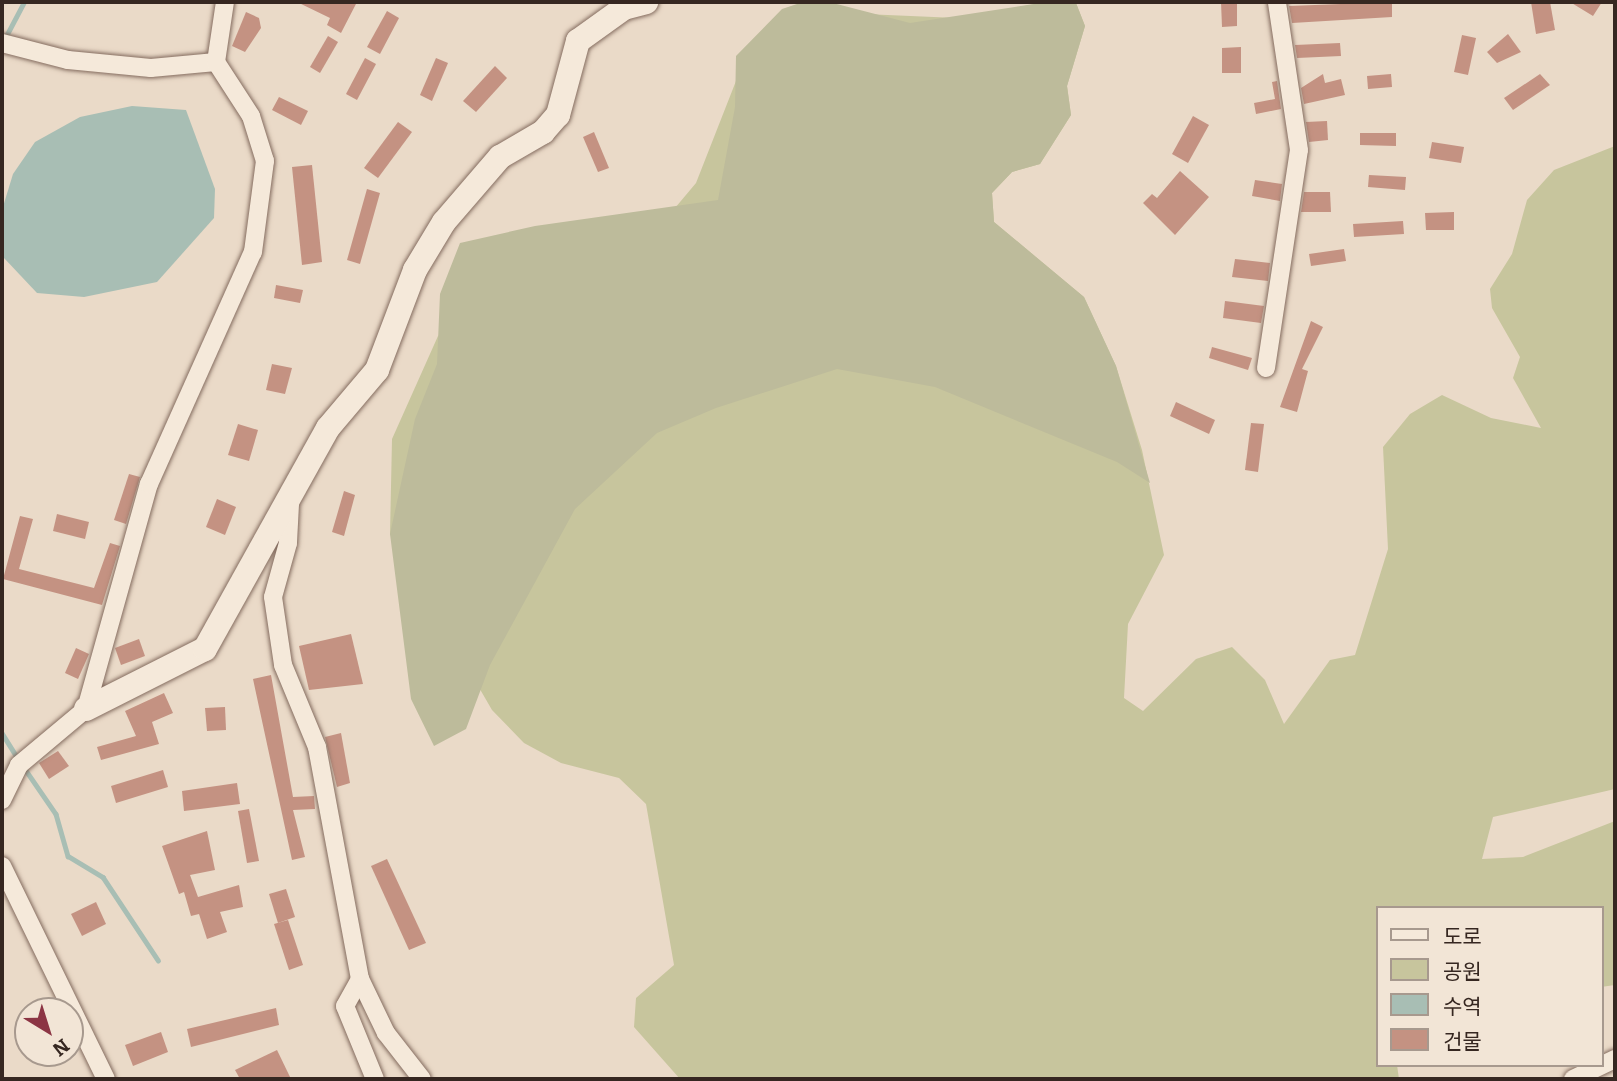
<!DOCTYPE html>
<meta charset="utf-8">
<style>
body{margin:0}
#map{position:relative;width:1617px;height:1081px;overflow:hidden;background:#eadac8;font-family:Bitter,"Noto Sans KR",serif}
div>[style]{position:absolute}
.green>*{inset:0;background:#c7c59d}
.cemetery>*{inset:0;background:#bdbb9b}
.water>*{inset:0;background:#a8beb4}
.stream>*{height:4.5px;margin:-2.25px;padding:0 2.25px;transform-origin:2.25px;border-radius:2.25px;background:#a8beb4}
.building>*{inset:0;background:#c49282}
.roads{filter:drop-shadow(0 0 2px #846c5f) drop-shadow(0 0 2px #846c5f)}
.street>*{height:18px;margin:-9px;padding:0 9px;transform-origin:9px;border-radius:9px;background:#f5e9da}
.secondary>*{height:24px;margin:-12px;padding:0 12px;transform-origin:12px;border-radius:12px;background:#f5e9da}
span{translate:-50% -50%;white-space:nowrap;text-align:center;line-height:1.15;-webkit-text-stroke:7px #f2e5d6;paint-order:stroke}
.frame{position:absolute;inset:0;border:4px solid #362721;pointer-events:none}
.legend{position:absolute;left:1376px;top:906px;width:228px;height:161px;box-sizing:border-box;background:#f2e5d6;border:2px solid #a7998e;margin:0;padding:9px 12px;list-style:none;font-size:21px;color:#362721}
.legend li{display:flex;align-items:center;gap:14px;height:35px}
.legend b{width:35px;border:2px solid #a7998e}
.north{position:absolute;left:14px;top:997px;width:70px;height:70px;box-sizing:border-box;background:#f2e5d6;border:2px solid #a7998e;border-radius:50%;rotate:142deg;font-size:19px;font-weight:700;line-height:28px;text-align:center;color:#362721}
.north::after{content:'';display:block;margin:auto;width:24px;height:32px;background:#8c3544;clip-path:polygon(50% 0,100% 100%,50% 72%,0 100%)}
</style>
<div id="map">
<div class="green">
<div style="clip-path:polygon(1047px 2px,1076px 3px,1085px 26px,1067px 86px,1071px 115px,1040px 164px,1012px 172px,992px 193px,994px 222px,1084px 297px,1116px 366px,1142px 450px,1164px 555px,1128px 624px,1124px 698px,1143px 711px,1196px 659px,1232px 647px,1265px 680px,1284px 724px,1330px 660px,1355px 655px,1388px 549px,1383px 447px,1410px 414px,1442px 395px,1491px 418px,1541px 428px,1513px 378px,1520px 357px,1492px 308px,1490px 289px,1512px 254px,1527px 200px,1554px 170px,1615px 146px,1615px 789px,1493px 817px,1482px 859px,1523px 857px,1615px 821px,1615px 985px,1601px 987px,1601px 908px,1377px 908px,1377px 1065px,1397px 1065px,1399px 1079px,680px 1079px,634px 1027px,636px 998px,674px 965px,646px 804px,619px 778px,561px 763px,524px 743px,492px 710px,390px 534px,392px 439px,438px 336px,598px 219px,675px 208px,696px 183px,736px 81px,864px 14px,957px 18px)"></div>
</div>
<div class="cemetery">
<div style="clip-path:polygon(803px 2px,829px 2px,910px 23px,1047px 2px,1076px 3px,1085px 26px,1067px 86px,1071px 115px,1040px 164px,1012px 172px,992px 193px,994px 222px,1084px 297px,1116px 366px,1150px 483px,1117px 462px,935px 387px,837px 369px,716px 408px,657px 433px,575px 509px,490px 665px,466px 729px,434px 746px,411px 699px,390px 534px,415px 419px,437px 364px,440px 294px,460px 243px,535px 226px,718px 200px,735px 107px,736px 56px,782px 9px)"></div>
</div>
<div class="water">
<div style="clip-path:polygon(132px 106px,186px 110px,215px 189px,214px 218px,157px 282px,84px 297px,37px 293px,4px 258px,2px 246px,2px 210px,13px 174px,35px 142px,80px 117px)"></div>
</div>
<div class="stream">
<div style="left:4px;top:40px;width:43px;rotate:-62.2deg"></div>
<div style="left:2px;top:733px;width:31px;rotate:58deg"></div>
<div style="left:23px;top:766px;width:58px;rotate:55.5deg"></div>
<div style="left:56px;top:814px;width:44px;rotate:74.1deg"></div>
<div style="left:68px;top:856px;width:41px;rotate:31deg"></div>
<div style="left:103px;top:877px;width:100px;rotate:56.5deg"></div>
</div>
<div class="building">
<div style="clip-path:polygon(297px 2px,357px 2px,341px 33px,327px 25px,330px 18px)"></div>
<div style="clip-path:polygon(1221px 2px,1237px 2px,1237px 26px,1222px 27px)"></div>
<div style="clip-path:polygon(1392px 2px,1392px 17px,1292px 23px,1289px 6px)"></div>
<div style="clip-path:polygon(1531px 2px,1550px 2px,1555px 30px,1536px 34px)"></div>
<div style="clip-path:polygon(1570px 2px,1602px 2px,1593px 16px)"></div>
<div style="clip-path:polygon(387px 11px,399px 18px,380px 54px,367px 47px)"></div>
<div style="clip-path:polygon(246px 12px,259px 18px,261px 28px,245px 52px,232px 46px)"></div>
<div style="clip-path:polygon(1508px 34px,1521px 52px,1497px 63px,1487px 52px)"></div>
<div style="clip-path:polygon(1462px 35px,1476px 38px,1468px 75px,1454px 72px)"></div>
<div style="clip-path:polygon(328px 36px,338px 42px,320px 73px,310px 67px)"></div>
<div style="clip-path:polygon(1340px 43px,1341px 56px,1297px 58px,1295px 45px)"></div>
<div style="clip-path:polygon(1241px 47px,1241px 73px,1222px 73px,1222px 48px)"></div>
<div style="clip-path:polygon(365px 58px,376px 64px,357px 100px,346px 94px)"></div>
<div style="clip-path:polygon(436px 58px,448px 63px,432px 101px,420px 95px)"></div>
<div style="clip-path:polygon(495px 66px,507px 78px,476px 112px,463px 101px)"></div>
<div style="clip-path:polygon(1323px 74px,1325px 83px,1341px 79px,1345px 95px,1304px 104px,1301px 88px)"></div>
<div style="clip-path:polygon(1391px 74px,1392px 87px,1368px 89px,1367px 76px)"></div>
<div style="clip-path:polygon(1540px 74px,1550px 85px,1513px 110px,1504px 98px)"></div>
<div style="clip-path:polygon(1277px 81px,1281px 109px,1256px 114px,1254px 103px,1275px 99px,1272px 82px)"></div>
<div style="clip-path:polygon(279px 97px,308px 111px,301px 125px,272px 110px)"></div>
<div style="clip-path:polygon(1193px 116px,1209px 125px,1188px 163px,1172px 154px)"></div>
<div style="clip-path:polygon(1327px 121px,1328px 140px,1309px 142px,1306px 122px)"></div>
<div style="clip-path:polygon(398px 122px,412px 132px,378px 178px,364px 168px)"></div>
<div style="clip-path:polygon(594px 132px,609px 168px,598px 172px,583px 137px)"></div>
<div style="clip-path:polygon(1360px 133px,1396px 133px,1396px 146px,1360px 145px)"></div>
<div style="clip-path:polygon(1432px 142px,1464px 147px,1461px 163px,1429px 158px)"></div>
<div style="clip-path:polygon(312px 165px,322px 262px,302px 265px,292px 167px)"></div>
<div style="clip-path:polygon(1180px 171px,1209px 197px,1175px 235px,1143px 203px,1152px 194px,1157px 198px)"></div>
<div style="clip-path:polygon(1369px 175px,1406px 177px,1405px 190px,1368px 187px)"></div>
<div style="clip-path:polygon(1255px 180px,1282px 184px,1280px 201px,1252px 196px)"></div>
<div style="clip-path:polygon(367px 189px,380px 193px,360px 264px,347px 260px)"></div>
<div style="clip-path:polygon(1304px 192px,1330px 192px,1331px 212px,1301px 212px)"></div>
<div style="clip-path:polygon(1454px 212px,1454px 230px,1426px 230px,1425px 213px)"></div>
<div style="clip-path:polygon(1403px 221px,1404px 234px,1354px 237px,1353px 224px)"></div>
<div style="clip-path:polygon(1344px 249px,1346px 261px,1311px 266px,1309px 254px)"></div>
<div style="clip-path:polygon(1235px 259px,1270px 263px,1268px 281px,1232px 277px)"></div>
<div style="clip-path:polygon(276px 285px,303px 290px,300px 303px,274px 298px)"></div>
<div style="clip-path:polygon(1225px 301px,1264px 306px,1261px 323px,1223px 318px)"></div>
<div style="clip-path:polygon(1311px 321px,1323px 327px,1302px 369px,1308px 371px,1297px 412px,1280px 407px)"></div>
<div style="clip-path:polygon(1212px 347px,1252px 358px,1248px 370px,1209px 358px)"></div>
<div style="clip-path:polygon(272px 364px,292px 368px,285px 394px,266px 390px)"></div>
<div style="clip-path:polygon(1176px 402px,1215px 420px,1209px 434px,1170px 416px)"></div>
<div style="clip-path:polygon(1251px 423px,1264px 424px,1258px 472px,1245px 470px)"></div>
<div style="clip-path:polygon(238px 424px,258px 430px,249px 461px,228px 455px)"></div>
<div style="clip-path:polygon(129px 474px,140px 477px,126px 524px,114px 520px)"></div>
<div style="clip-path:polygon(344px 491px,355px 495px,344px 536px,332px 532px)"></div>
<div style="clip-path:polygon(217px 499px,236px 507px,225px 535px,206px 527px)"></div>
<div style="clip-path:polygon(57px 514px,89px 522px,85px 539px,53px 531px)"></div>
<div style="clip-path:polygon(20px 516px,33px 519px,19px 569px,94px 588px,110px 543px,120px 546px,102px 605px,3px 579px)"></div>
<div style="clip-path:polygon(351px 634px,363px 684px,309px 690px,299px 646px)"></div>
<div style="clip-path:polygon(139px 639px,145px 656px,121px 665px,115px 648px)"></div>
<div style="clip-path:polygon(76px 648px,89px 654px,78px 679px,65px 673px)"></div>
<div style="clip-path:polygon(271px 675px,293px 797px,314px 796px,315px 809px,293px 810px,305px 857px,292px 860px,253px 679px)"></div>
<div style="clip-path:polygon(164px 693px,173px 713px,152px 722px,159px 744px,101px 760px,97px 747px,136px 736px,125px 711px)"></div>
<div style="clip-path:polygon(225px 707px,226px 730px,207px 731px,205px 708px)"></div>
<div style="clip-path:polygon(341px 733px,350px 783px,337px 787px,325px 737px)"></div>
<div style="clip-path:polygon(58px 751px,69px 766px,49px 779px,39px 763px)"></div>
<div style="clip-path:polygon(163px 770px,168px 787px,116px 803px,111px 786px)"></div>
<div style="clip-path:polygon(237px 783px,240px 804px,184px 811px,182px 791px)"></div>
<div style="clip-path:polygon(249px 809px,259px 861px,247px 863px,238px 811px)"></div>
<div style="clip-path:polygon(207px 831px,215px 870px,190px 875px,198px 897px,239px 885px,243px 907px,220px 912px,227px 932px,207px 939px,199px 914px,191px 916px,184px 892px,179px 894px,162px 846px)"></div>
<div style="clip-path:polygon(387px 859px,426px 943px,409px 950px,371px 866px)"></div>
<div style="clip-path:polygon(286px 889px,295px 917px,278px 923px,269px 894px)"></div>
<div style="clip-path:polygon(96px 902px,106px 924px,82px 936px,71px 914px)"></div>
<div style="clip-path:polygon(288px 920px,303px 965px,289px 970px,274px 924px)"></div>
<div style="clip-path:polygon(276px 1008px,279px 1025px,191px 1047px,187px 1029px)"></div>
<div style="clip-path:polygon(161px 1032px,168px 1052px,133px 1066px,125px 1045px)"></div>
<div style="clip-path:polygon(277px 1050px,291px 1079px,240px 1079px,235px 1070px)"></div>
</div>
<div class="roads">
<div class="street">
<div style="left:2px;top:43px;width:68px;rotate:14.4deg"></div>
<div style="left:68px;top:60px;width:83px;rotate:5.5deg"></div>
<div style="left:151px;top:68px;width:65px;rotate:-5.3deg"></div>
<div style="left:1266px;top:368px;width:220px;rotate:-81.4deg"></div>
<div style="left:1299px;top:150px;width:150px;rotate:-98.5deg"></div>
<div style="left:290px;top:504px;width:39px;rotate:93deg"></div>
<div style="left:288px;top:543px;width:56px;rotate:105.5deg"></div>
<div style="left:273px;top:597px;width:69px;rotate:81.6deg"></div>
<div style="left:283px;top:665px;width:89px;rotate:67.5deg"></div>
<div style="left:317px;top:747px;width:236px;rotate:79.5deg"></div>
<div style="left:360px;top:979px;width:31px;rotate:119deg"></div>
<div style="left:345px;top:1006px;width:79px;rotate:67.7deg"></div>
<div style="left:2px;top:800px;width:39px;rotate:-64deg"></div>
<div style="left:19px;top:765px;width:87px;rotate:-39.9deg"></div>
<div style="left:86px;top:709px;width:234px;rotate:-74.4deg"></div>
<div style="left:149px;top:484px;width:254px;rotate:-65.9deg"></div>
<div style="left:253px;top:252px;width:92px;rotate:-82.5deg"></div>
<div style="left:265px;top:161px;width:47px;rotate:-107.3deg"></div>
<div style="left:251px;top:116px;width:64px;rotate:-122.9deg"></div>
<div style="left:216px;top:62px;width:61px;rotate:-81.5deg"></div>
<div style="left:2px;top:866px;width:237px;rotate:64deg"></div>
<div style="left:360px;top:979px;width:60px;rotate:64.3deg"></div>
<div style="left:386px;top:1033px;width:58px;rotate:52deg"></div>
<div style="left:1573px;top:1079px;width:47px;rotate:-25.5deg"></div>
</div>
<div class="secondary">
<div style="left:86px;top:709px;width:133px;rotate:-26.8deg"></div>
<div style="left:205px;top:649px;width:253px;rotate:-60.9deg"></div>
<div style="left:328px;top:428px;width:76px;rotate:-49.8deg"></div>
<div style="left:377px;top:370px;width:107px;rotate:-69.2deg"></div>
<div style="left:415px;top:270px;width:56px;rotate:-58.9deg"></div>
<div style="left:444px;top:222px;width:86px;rotate:-49.3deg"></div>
<div style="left:500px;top:157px;width:50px;rotate:-30.2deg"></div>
<div style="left:543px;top:132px;width:23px;rotate:-49deg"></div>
<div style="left:558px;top:115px;width:77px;rotate:-74.9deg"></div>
<div style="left:578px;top:41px;width:57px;rotate:-35.7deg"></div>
<div style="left:624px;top:8px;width:23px;rotate:-15deg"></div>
</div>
</div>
<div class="frame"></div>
<ul class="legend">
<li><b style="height:9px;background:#f5e9da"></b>도로</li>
<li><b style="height:19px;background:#c7c59d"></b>공원</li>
<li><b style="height:19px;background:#a8beb4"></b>수역</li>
<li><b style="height:19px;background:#c49282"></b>건물</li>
</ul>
<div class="north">N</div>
</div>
